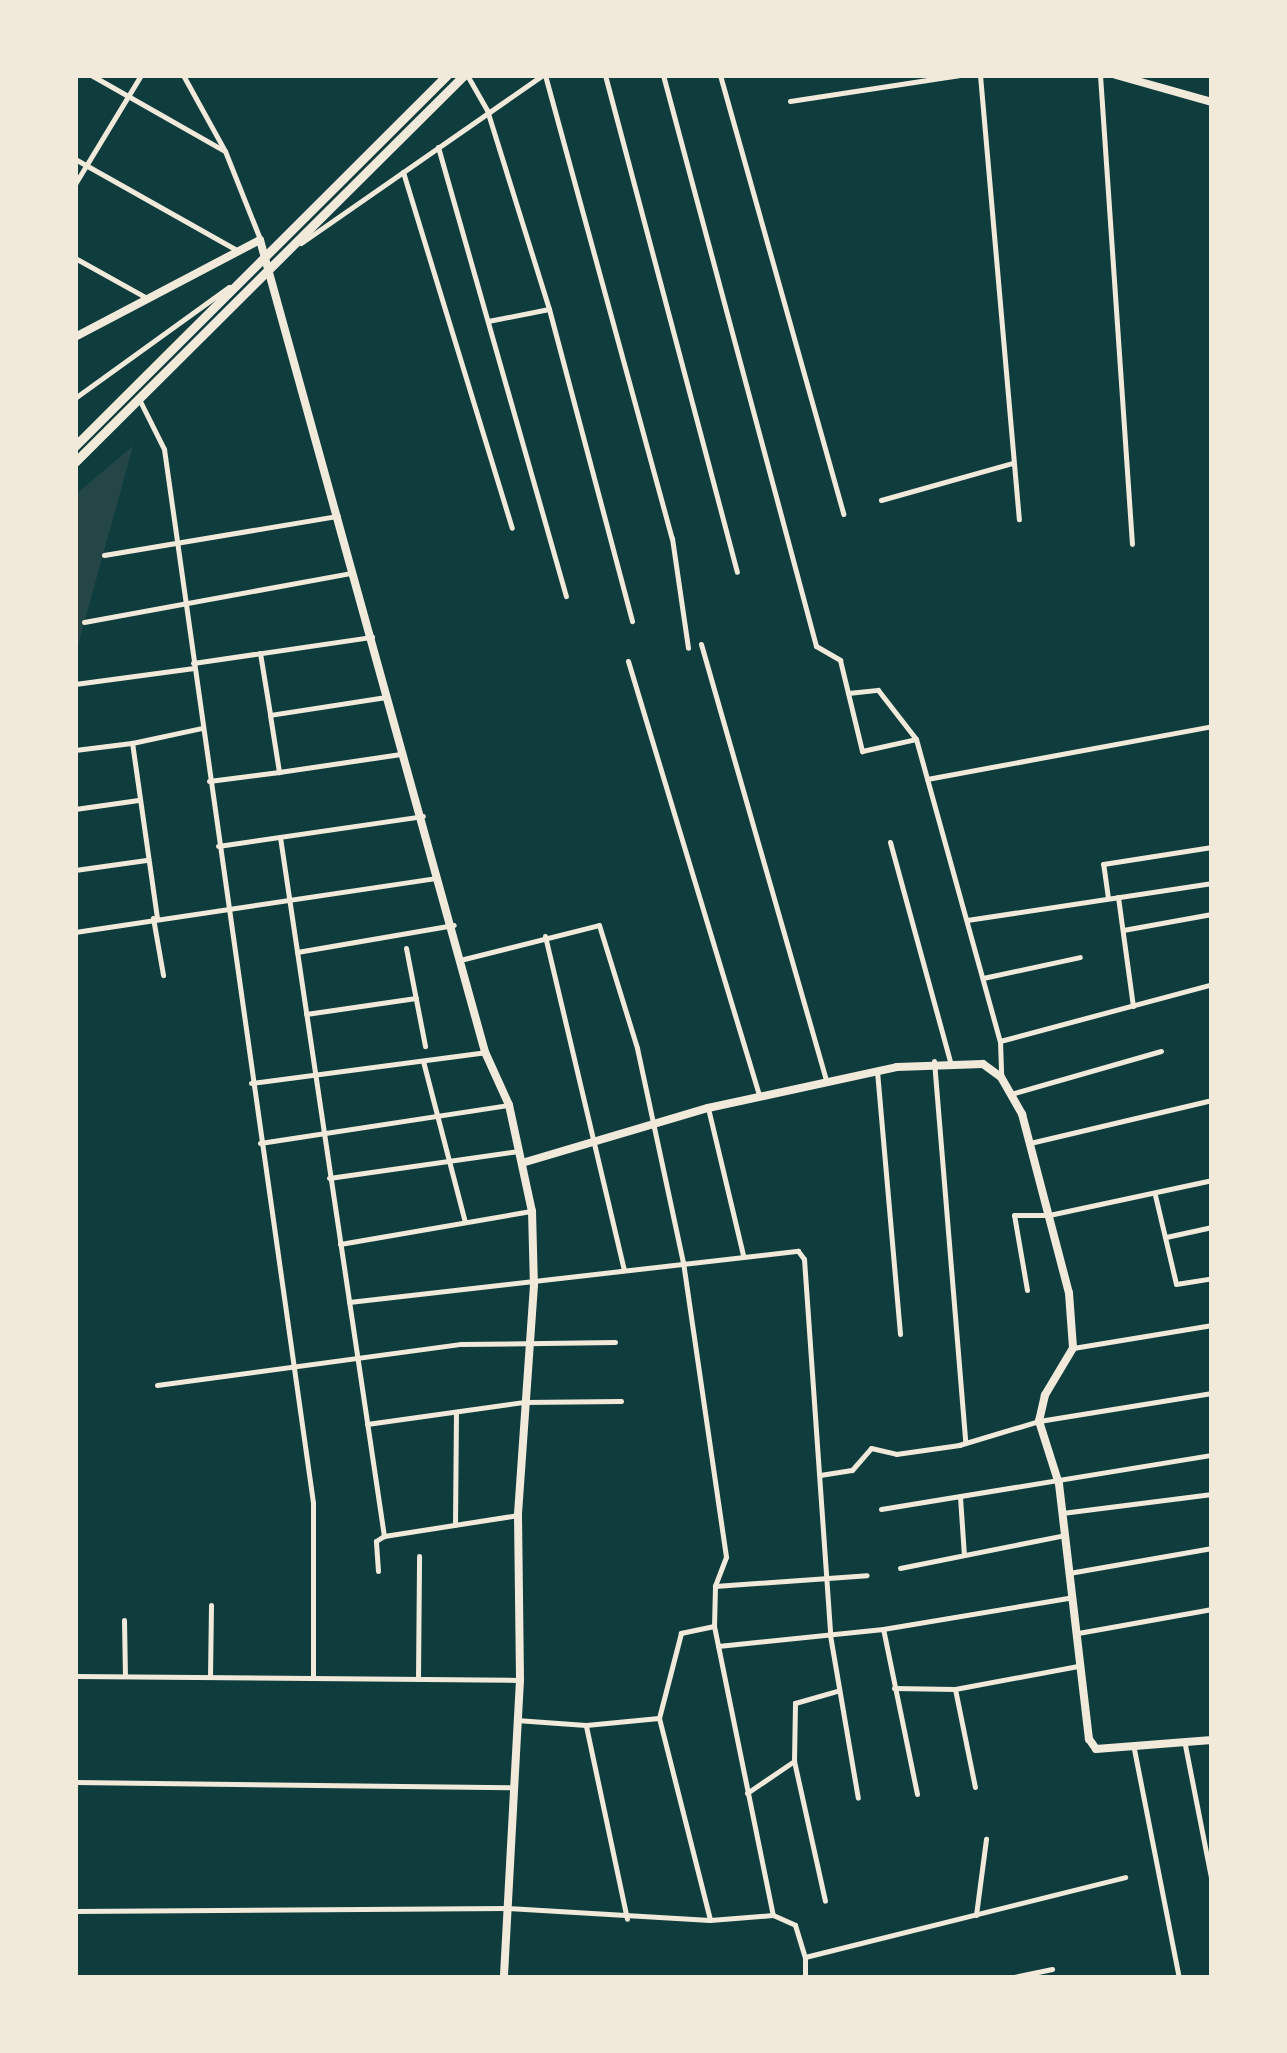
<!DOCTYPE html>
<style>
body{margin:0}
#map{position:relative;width:1287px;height:2053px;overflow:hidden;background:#0f3d3e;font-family:"Roboto Condensed",sans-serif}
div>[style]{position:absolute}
.green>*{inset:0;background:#244646}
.minor>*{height:5px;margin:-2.5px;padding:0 2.5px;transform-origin:2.5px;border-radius:2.5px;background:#f1e9da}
.tertiary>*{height:8px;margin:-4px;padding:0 4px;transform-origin:4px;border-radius:4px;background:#f1e9da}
.primary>*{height:9px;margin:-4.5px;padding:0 4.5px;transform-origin:4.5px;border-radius:4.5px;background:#f1e9da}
span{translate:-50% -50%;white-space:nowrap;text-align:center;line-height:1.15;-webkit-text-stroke:10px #f1e9da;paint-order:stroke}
.frame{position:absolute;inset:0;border:78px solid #f1e9da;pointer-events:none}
</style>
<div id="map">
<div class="green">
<div style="clip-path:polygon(133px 446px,75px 656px,75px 495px)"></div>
</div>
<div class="minor">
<div style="left:91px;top:75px;width:152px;rotate:29.6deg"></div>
<div style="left:183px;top:75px;width:87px;rotate:61.1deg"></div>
<div style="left:225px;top:151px;width:95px;rotate:68.3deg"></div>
<div style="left:467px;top:75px;width:40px;rotate:60.3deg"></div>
<div style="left:487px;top:110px;width:208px;rotate:72.7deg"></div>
<div style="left:549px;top:309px;width:323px;rotate:75.1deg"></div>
<div style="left:545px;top:75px;width:480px;rotate:74.7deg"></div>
<div style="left:672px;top:538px;width:111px;rotate:81.7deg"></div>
<div style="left:605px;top:75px;width:514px;rotate:75.13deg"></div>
<div style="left:663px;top:75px;width:591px;rotate:75deg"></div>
<div style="left:816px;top:646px;width:28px;rotate:30deg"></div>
<div style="left:840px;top:660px;width:94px;rotate:76.4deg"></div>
<div style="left:862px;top:751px;width:55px;rotate:-12.5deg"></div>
<div style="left:720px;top:75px;width:456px;rotate:74.3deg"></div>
<div style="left:980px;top:75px;width:446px;rotate:85deg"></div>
<div style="left:1100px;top:75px;width:470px;rotate:86.1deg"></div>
<div style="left:790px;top:101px;width:172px;rotate:-8.7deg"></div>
<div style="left:438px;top:147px;width:467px;rotate:74.1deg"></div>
<div style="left:75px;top:159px;width:187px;rotate:29.4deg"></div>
<div style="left:403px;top:172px;width:372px;rotate:73deg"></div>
<div style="left:75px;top:184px;width:127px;rotate:-58.8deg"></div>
<div style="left:301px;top:243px;width:295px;rotate:-34.8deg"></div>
<div style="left:75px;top:258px;width:80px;rotate:29.1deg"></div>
<div style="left:488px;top:321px;width:62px;rotate:-11.1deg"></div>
<div style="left:75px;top:398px;width:190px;rotate:-35.8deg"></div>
<div style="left:139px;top:399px;width:56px;rotate:63.4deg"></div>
<div style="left:164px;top:449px;width:1064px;rotate:81.95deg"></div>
<div style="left:313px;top:1503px;width:175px;rotate:90deg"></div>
<div style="left:881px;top:500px;width:137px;rotate:-15.7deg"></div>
<div style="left:104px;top:555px;width:237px;rotate:-9.5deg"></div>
<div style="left:84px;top:622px;width:272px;rotate:-10.4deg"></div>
<div style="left:701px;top:644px;width:455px;rotate:74deg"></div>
<div style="left:260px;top:653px;width:62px;rotate:80.7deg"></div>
<div style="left:628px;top:661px;width:454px;rotate:73.2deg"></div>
<div style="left:193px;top:663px;width:181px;rotate:-8.3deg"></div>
<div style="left:75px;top:684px;width:120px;rotate:-7.7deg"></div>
<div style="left:848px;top:693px;width:30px;rotate:-6deg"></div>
<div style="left:878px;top:690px;width:62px;rotate:52.2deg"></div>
<div style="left:916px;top:739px;width:313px;rotate:74.5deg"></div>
<div style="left:1000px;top:1041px;width:33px;rotate:88deg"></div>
<div style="left:386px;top:697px;width:117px;rotate:171.2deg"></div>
<div style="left:270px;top:715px;width:58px;rotate:81deg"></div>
<div style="left:279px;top:772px;width:123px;rotate:-8.4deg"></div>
<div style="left:75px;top:750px;width:57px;rotate:-7deg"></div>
<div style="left:927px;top:779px;width:290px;rotate:-10.5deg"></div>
<div style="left:209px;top:781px;width:71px;rotate:-7.3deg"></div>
<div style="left:75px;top:809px;width:64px;rotate:-8.1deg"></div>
<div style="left:280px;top:837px;width:707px;rotate:81.54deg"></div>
<div style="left:890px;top:842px;width:228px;rotate:74.7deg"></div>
<div style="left:218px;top:846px;width:207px;rotate:-8.3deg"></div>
<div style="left:75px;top:870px;width:72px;rotate:-8deg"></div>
<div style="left:1118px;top:897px;width:110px;rotate:82.2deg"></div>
<div style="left:1108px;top:898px;width:34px;rotate:-98deg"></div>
<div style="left:1103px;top:864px;width:110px;rotate:-8.9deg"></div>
<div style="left:153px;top:918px;width:58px;rotate:80deg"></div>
<div style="left:157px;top:918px;width:177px;rotate:-98.1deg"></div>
<div style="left:132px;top:743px;width:72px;rotate:-12.1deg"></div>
<div style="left:967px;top:920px;width:248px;rotate:-8.6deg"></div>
<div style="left:1123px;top:930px;width:90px;rotate:-10.2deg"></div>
<div style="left:75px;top:932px;width:366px;rotate:-8.5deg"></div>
<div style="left:545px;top:936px;width:343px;rotate:76.7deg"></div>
<div style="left:406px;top:948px;width:100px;rotate:79deg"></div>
<div style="left:297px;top:952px;width:159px;rotate:-9.8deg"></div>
<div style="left:464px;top:959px;width:139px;rotate:-14.1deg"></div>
<div style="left:599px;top:925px;width:129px;rotate:72.8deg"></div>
<div style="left:637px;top:1048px;width:219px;rotate:77.9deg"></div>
<div style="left:683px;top:1262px;width:298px;rotate:81.7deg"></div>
<div style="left:726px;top:1557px;width:31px;rotate:111deg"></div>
<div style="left:715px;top:1586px;width:40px;rotate:91.4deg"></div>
<div style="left:714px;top:1626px;width:34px;rotate:168deg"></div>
<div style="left:681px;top:1633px;width:88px;rotate:104.5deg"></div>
<div style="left:983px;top:978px;width:99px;rotate:-12.2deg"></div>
<div style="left:306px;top:1014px;width:111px;rotate:-8.3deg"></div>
<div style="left:1000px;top:1041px;width:220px;rotate:-15deg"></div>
<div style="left:423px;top:1061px;width:166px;rotate:75.4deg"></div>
<div style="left:934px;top:1061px;width:382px;rotate:85.3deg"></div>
<div style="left:877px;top:1071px;width:264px;rotate:85deg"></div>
<div style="left:251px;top:1083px;width:236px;rotate:-7.5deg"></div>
<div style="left:1011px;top:1094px;width:156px;rotate:-16deg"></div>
<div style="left:708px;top:1108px;width:151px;rotate:76.6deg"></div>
<div style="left:260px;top:1143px;width:252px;rotate:-8.7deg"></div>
<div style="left:1030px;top:1143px;width:187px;rotate:-13.3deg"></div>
<div style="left:329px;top:1178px;width:192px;rotate:-8.1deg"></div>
<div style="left:1155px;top:1195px;width:91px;rotate:76.7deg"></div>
<div style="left:1176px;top:1284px;width:36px;rotate:-9deg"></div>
<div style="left:1166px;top:1237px;width:47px;rotate:-12.3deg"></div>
<div style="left:340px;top:1244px;width:195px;rotate:-9.8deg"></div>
<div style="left:1027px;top:1290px;width:76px;rotate:-99.8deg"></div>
<div style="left:1014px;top:1215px;width:35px"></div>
<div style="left:1049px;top:1215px;width:167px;rotate:-12.1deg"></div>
<div style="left:349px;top:1302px;width:452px;rotate:-6.5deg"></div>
<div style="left:798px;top:1251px;width:10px;rotate:53deg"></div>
<div style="left:804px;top:1259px;width:377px;rotate:86deg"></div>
<div style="left:830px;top:1635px;width:165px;rotate:80.3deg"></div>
<div style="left:1073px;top:1348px;width:141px;rotate:-9.4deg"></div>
<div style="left:157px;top:1385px;width:307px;rotate:-7.7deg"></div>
<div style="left:461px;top:1344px;width:154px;rotate:-0.7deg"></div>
<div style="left:367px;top:1424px;width:159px;rotate:-8deg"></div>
<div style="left:524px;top:1402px;width:97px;rotate:-0.6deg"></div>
<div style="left:820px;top:1475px;width:32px;rotate:-9deg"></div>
<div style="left:852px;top:1470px;width:29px;rotate:-49deg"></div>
<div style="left:871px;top:1448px;width:26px;rotate:13deg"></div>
<div style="left:896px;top:1454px;width:64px;rotate:-8.1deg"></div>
<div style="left:959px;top:1445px;width:84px;rotate:-16.7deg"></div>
<div style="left:1039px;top:1421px;width:175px;rotate:-9.2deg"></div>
<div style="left:960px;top:1497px;width:58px;rotate:86.1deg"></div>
<div style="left:881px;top:1509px;width:335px;rotate:-9.3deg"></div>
<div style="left:1062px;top:1513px;width:151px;rotate:-7.2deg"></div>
<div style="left:455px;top:1525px;width:113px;rotate:-89.5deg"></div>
<div style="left:900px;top:1568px;width:168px;rotate:-11.3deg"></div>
<div style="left:378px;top:1571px;width:30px;rotate:-94deg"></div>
<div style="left:376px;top:1541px;width:9px;rotate:-32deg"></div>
<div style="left:384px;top:1536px;width:136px;rotate:-8.9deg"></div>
<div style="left:1069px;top:1573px;width:145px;rotate:-9.9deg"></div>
<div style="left:715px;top:1586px;width:152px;rotate:-4.1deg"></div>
<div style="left:124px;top:1620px;width:56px;rotate:89deg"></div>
<div style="left:714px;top:1626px;width:295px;rotate:78.5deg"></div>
<div style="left:1078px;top:1633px;width:136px;rotate:-10.2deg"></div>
<div style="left:718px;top:1646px;width:166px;rotate:-5.9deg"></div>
<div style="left:75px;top:1676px;width:445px;rotate:0.5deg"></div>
<div style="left:210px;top:1677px;width:72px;rotate:-89.2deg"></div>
<div style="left:418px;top:1679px;width:123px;rotate:-89.5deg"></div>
<div style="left:894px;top:1688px;width:61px;rotate:0.9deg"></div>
<div style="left:955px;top:1689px;width:125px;rotate:-10.6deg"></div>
<div style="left:955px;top:1689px;width:100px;rotate:78.5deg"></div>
<div style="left:516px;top:1720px;width:70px;rotate:4.1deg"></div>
<div style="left:586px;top:1725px;width:73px;rotate:-5.5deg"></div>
<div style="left:659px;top:1718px;width:208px;rotate:75.8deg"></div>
<div style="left:586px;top:1726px;width:197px;rotate:78deg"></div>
<div style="left:1185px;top:1745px;width:141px;rotate:78.9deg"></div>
<div style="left:1134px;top:1749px;width:233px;rotate:78.9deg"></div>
<div style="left:794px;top:1761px;width:143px;rotate:77.5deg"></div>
<div style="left:75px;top:1782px;width:439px;rotate:0.7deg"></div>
<div style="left:747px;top:1793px;width:57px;rotate:-34.2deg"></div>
<div style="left:794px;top:1761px;width:58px;rotate:-89deg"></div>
<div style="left:795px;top:1703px;width:44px;rotate:-15.9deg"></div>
<div style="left:917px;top:1794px;width:168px;rotate:-101.6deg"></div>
<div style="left:883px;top:1629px;width:189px;rotate:-9.5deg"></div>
<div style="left:75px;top:1911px;width:432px;rotate:-0.4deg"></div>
<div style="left:507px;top:1908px;width:203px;rotate:3.4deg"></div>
<div style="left:710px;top:1920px;width:63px;rotate:-4.5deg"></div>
<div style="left:773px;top:1915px;width:24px;rotate:24deg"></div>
<div style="left:795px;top:1925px;width:34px;rotate:73deg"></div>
<div style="left:805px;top:1957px;width:330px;rotate:-14deg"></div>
<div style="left:976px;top:1915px;width:77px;rotate:-82.5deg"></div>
<div style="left:805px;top:1978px;width:21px;rotate:-90deg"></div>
<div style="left:1009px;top:1978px;width:44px;rotate:-11.8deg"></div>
</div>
<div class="tertiary">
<div style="left:1116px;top:75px;width:100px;rotate:15.7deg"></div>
<div style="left:75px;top:337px;width:209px;rotate:-27.7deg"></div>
<div style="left:260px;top:240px;width:843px;rotate:74.51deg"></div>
<div style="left:485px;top:1052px;width:58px;rotate:65.6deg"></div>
<div style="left:509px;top:1105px;width:108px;rotate:77.8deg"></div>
<div style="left:532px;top:1211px;width:74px;rotate:88.5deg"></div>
<div style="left:534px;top:1285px;width:231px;rotate:94deg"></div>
<div style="left:518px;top:1515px;width:165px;rotate:89.3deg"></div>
<div style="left:520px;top:1680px;width:298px;rotate:93.1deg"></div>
<div style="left:522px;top:1163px;width:194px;rotate:-16.5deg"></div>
<div style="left:708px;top:1108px;width:193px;rotate:-12.2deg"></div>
<div style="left:897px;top:1067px;width:86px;rotate:-2deg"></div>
<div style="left:983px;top:1064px;width:22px;rotate:36deg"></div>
<div style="left:1001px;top:1077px;width:43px;rotate:60.4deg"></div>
<div style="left:1022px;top:1114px;width:185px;rotate:75.3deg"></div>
<div style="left:1069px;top:1293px;width:55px;rotate:85.8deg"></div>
<div style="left:1073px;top:1348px;width:55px;rotate:120.8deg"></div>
<div style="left:1045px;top:1395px;width:27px;rotate:103deg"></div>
<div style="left:1039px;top:1421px;width:66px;rotate:72.4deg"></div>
<div style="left:1059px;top:1484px;width:257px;rotate:83.3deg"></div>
<div style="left:1089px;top:1739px;width:12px;rotate:55deg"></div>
<div style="left:1096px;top:1749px;width:116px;rotate:-4.4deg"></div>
</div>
<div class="primary">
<div style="left:75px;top:446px;width:525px;rotate:-44.92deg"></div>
<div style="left:75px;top:462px;width:549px;rotate:-44.85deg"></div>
</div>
<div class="frame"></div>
</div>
